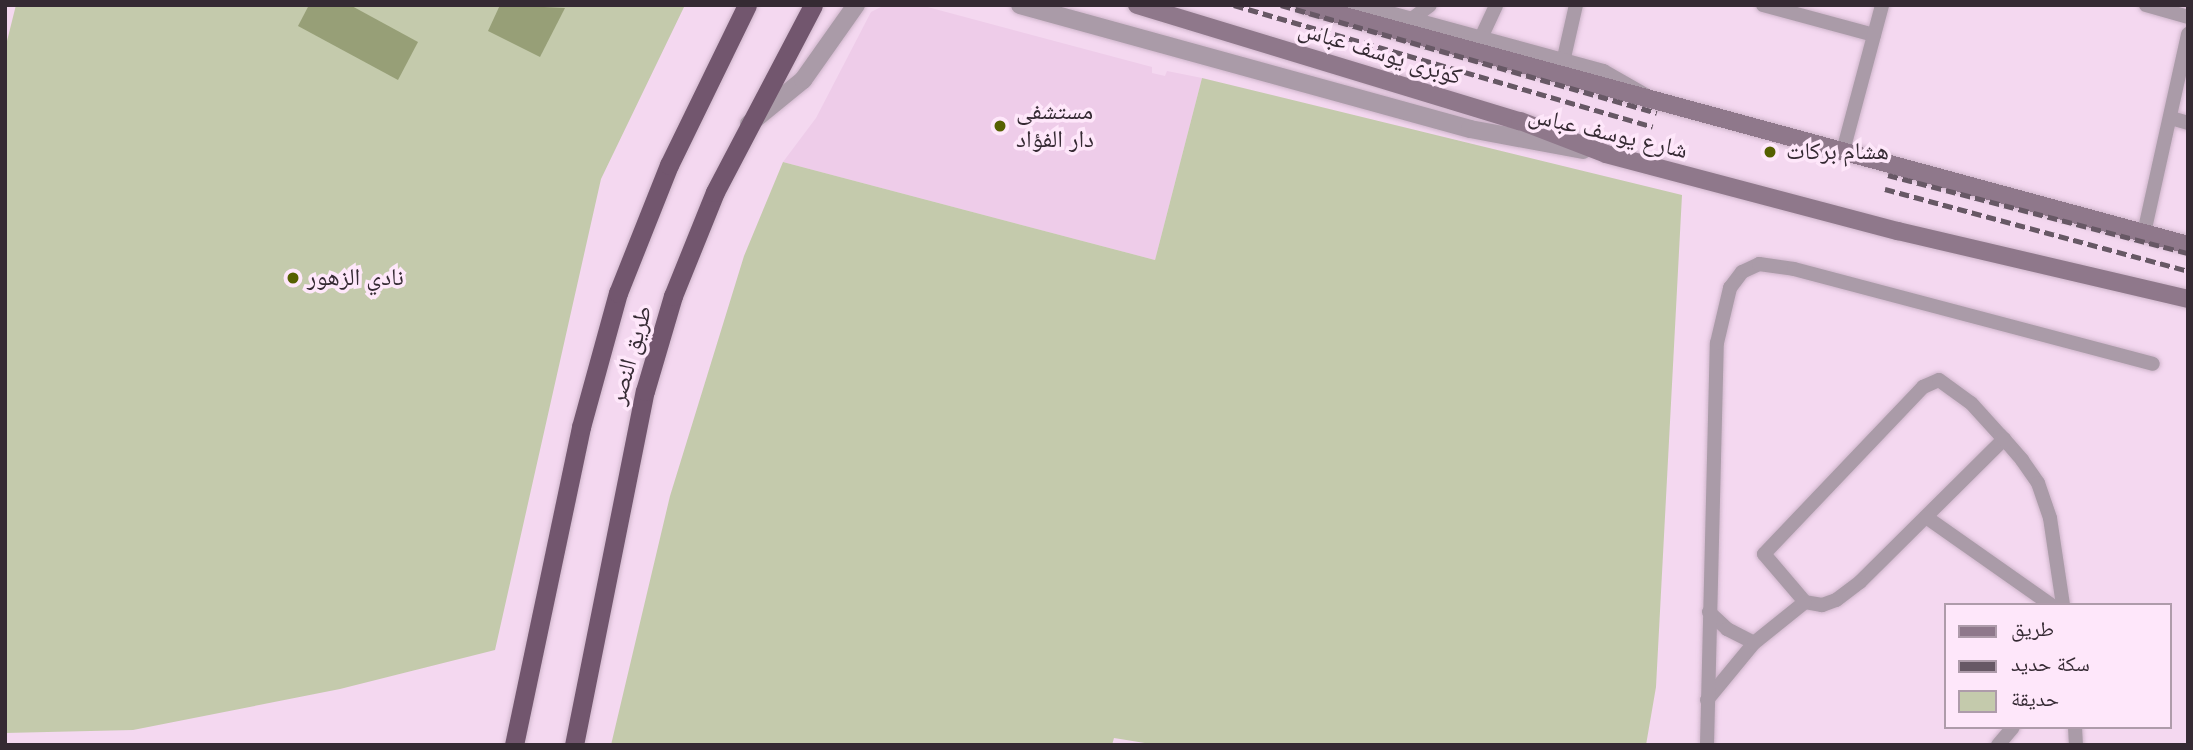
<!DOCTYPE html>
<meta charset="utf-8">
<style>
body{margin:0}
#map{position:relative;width:2193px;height:750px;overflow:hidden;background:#f4d8f0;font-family:"Nunito Sans","Noto Naskh Arabic",sans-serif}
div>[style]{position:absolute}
.built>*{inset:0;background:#eecce9}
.green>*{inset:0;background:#c4caac}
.water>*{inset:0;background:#979f77}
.roads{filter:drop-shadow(0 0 2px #ceb5ca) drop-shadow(0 0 2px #ceb5ca)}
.minor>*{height:14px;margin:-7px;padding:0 7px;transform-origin:7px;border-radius:7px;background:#aa9ba8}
.tertiary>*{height:18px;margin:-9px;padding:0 9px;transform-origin:9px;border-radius:9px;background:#aa9ba8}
.secondary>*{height:18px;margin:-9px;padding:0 9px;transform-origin:9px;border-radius:9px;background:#8f788b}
.trunk>*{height:19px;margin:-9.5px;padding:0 9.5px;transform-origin:9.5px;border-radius:9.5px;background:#72566e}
.rail>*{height:4.5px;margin-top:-2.25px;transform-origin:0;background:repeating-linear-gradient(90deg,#675865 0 10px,transparent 0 15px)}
.dots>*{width:19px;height:19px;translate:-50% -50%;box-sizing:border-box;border:4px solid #fee7fa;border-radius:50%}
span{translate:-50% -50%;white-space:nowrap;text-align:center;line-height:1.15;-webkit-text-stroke:7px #fee7fa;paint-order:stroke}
.street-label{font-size:24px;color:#352a33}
.poi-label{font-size:24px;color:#352a33}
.left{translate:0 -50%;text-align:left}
.frame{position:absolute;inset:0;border:7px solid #352a33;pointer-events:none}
.legend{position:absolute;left:1944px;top:603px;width:228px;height:126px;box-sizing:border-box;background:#fee7fa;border:2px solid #ae9baa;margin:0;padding:9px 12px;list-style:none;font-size:21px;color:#352a33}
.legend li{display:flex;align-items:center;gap:14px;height:35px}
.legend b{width:35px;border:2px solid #ae9baa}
</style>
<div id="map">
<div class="built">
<div style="clip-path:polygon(885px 5px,920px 5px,1152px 67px,1152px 73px,1165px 76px,1167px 71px,1202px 78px,1155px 260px,783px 162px,816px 118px,871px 12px)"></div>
</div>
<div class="green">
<div style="clip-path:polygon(16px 5px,685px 5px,601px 179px,495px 650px,340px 689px,133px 730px,5px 733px,5px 49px)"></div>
<div style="clip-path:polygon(1202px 78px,1682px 195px,1656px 687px,1646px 745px,1157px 745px,1114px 738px,1112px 745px,611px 745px,670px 496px,744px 256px,783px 162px,1155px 260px)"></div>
</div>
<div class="water">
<div style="clip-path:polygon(309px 5px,350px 5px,418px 42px,398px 80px,298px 26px)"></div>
<div style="clip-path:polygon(500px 5px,565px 8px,540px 57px,488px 31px)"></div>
</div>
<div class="roads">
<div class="minor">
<div style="left:1763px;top:5px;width:115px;rotate:15.1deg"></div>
<div style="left:2146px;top:5px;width:44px;rotate:15.9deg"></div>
<div style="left:1409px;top:21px;width:26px;rotate:-37deg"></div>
<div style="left:1480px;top:40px;width:38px;rotate:-65deg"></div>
<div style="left:1563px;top:62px;width:58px;rotate:-77.2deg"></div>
<div style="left:2171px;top:118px;width:18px;rotate:16deg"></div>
<div style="left:1843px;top:151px;width:151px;rotate:-75deg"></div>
<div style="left:2144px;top:233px;width:204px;rotate:-77.5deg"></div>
<div style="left:2004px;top:439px;width:203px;rotate:135.2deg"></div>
<div style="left:1860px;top:582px;width:30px;rotate:143deg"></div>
<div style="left:1836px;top:600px;width:15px;rotate:160deg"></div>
<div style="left:1822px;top:605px;width:17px;rotate:-170deg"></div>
<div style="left:1805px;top:602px;width:63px;rotate:-130.5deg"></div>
<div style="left:1764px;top:554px;width:231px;rotate:-46.4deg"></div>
<div style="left:1923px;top:387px;width:17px;rotate:-24deg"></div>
<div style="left:1939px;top:380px;width:39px;rotate:36deg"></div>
<div style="left:1971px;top:403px;width:43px;rotate:47.8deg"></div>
<div style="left:2000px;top:435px;width:6px;rotate:45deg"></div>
<div style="left:2004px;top:439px;width:28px;rotate:49deg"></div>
<div style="left:2022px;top:460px;width:28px;rotate:55deg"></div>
<div style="left:2038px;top:483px;width:37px;rotate:71deg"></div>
<div style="left:2050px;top:518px;width:88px;rotate:81.5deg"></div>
<div style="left:1926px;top:517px;width:153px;rotate:35.1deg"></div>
<div style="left:1709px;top:612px;width:25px;rotate:43deg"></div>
<div style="left:1727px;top:629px;width:30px;rotate:27deg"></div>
<div style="left:1707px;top:700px;width:74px;rotate:-50.5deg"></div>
<div style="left:1754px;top:643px;width:65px;rotate:-38.8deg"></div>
<div style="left:2075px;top:727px;width:18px;rotate:87deg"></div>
<div style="left:1707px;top:745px;width:402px;rotate:-88.6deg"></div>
<div style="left:1717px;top:343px;width:57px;rotate:-76.7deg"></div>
<div style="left:1730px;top:288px;width:20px;rotate:-53deg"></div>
<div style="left:1742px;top:272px;width:19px;rotate:-25deg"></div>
<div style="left:1759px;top:264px;width:35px;rotate:8deg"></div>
<div style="left:1794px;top:269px;width:371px;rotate:14.8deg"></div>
<div style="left:1998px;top:745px;width:23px;rotate:-50deg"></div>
</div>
<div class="tertiary">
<div style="left:1020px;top:5px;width:467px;rotate:15.4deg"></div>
<div style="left:1470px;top:129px;width:115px;rotate:10.5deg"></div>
<div style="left:1353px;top:5px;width:259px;rotate:15.2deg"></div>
<div style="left:1603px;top:73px;width:48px;rotate:29.7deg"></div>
<div style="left:749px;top:124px;width:70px;rotate:-39.2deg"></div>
<div style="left:803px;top:80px;width:92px;rotate:-54.8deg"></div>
</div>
<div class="secondary">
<div style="left:1137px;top:5px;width:400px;rotate:16.9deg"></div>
<div style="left:1520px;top:121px;width:92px;rotate:21deg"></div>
<div style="left:1606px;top:154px;width:302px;rotate:14.8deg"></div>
<div style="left:1898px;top:231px;width:298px;rotate:13.2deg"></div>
<div style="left:1304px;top:5px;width:916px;rotate:15.19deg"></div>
</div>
<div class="trunk">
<div style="left:514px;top:745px;width:325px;rotate:-78.1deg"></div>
<div style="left:581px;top:427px;width:139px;rotate:-74.6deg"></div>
<div style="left:618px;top:293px;width:138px;rotate:-68.3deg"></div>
<div style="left:669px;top:165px;width:178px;rotate:-64deg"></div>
<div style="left:574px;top:745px;width:361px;rotate:-78.7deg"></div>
<div style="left:645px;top:391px;width:99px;rotate:-73.6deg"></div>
<div style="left:673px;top:296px;width:112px;rotate:-68deg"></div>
<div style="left:715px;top:192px;width:211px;rotate:-62.3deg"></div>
</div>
</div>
<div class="rail">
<div style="left:1234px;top:5px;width:436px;rotate:16.2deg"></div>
<div style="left:1281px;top:5px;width:391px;rotate:16deg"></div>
<div style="left:1888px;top:175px;width:310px;rotate:14.6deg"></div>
<div style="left:1885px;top:189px;width:314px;rotate:15.1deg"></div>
</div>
<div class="dots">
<div style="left:1000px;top:126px;background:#556000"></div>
<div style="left:1770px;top:152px;background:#556000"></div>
<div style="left:293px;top:278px;background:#556000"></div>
</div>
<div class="street-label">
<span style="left:1380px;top:53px;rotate:17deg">كوبرى يوسف عباس</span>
<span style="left:1608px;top:133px;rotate:13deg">شارع يوسف عباس</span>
<span style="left:631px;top:355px;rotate:-74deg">طريق النصر</span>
</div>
<div class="poi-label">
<span class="left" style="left:1016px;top:126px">مستشفى<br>دار الفؤاد</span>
<span class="left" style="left:1786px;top:152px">هشام بركات</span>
<span class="left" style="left:307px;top:278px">نادي الزهور</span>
</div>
<div class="frame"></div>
<ul class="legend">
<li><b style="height:9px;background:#8f788b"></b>طريق</li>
<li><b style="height:9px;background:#675865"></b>سكة حديد</li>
<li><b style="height:19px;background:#c4caac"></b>حديقة</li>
</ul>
</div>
